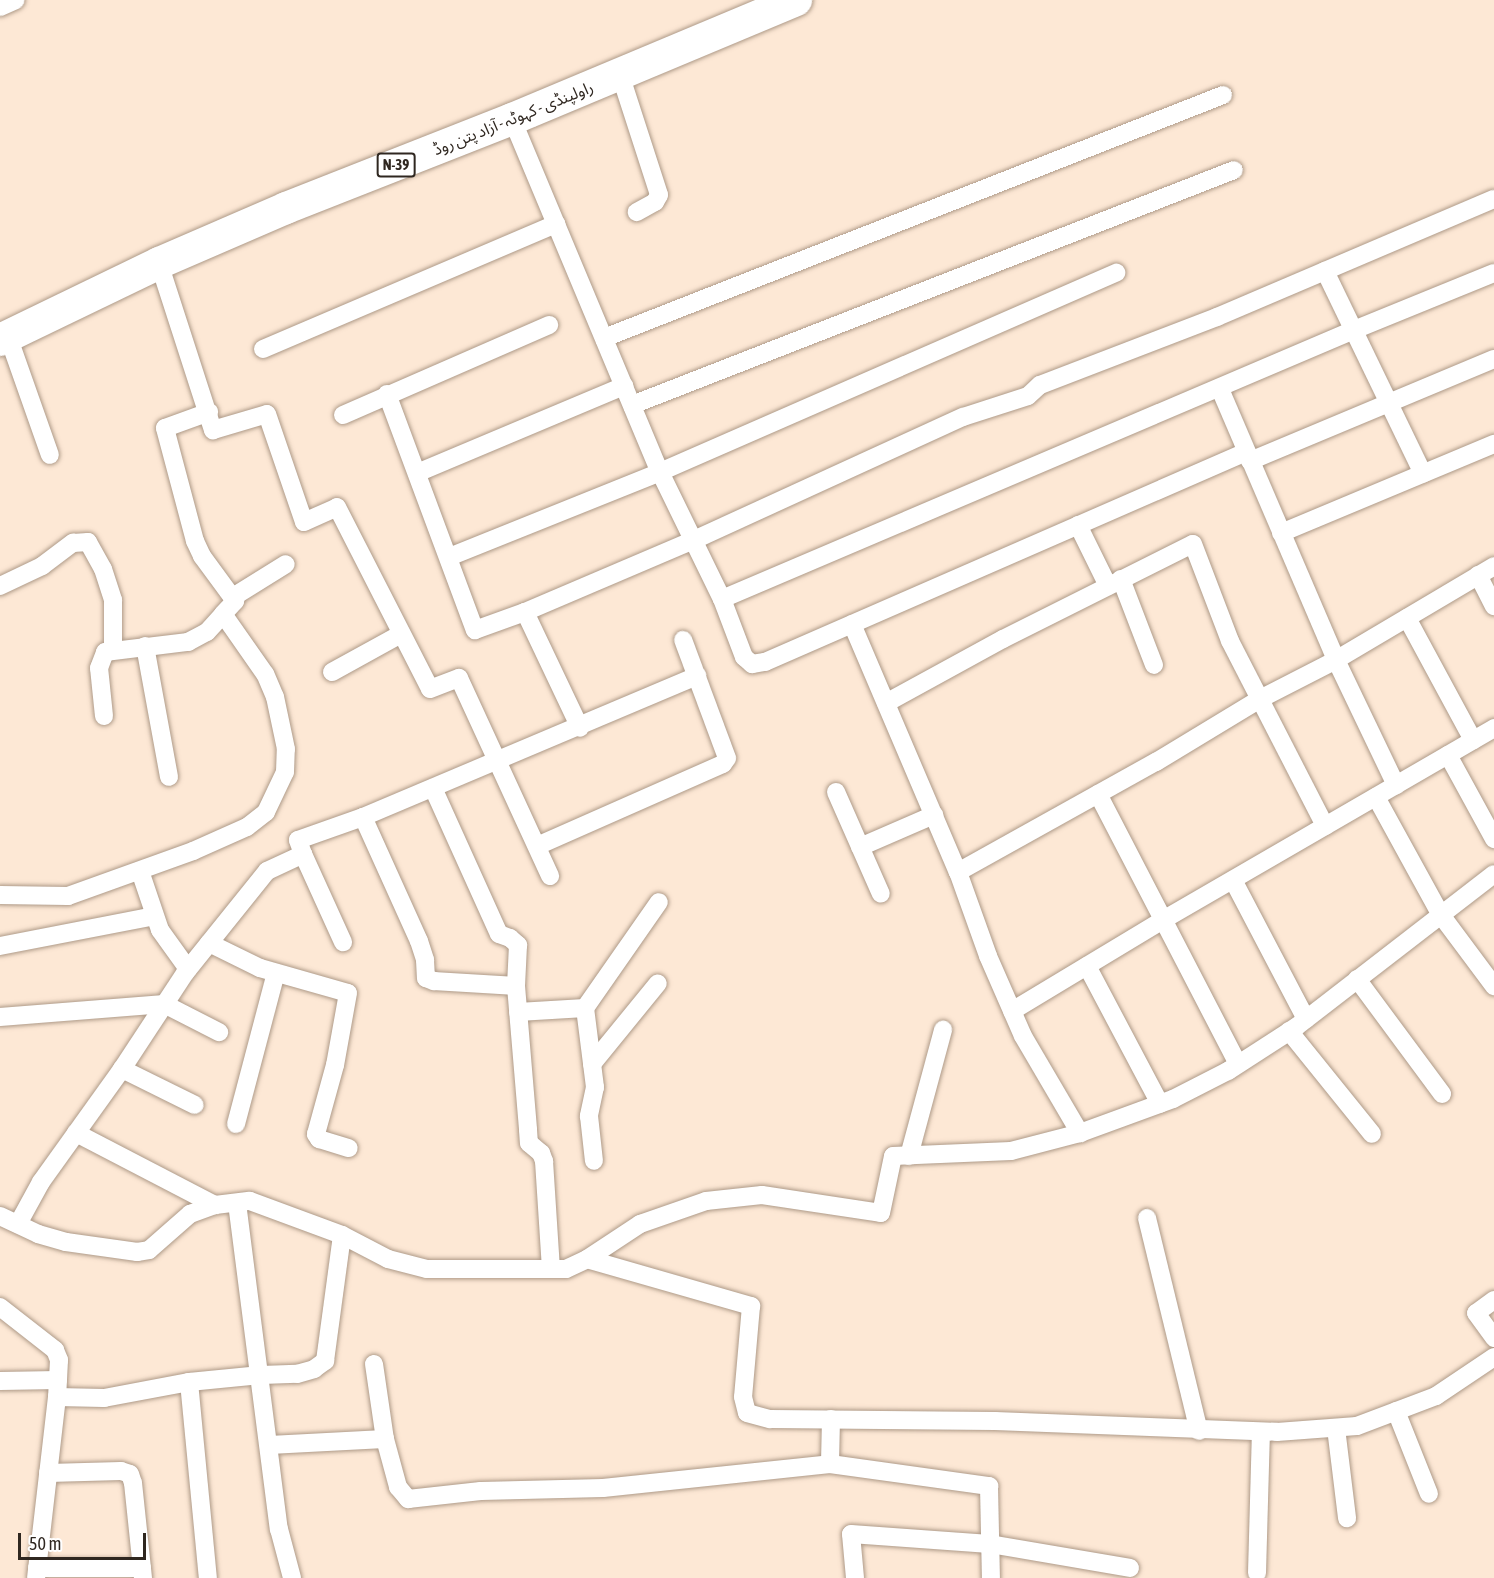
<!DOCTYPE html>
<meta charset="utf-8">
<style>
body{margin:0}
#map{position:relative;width:1494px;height:1578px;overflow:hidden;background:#fde8d5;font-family:"Asap Condensed","Noto Sans Arabic",sans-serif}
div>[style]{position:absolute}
.roads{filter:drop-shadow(0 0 2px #ae9a88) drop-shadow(0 0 2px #ae9a88)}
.street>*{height:18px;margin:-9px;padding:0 9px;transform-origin:9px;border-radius:9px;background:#fff}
.highway>*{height:32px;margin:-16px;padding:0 16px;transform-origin:16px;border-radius:16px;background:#fff}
span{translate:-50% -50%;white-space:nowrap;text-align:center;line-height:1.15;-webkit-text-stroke:6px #fff;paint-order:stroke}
.shield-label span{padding:2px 4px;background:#fff;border:2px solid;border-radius:4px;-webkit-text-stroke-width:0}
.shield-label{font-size:15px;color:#2f2720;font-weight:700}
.street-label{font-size:16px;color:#2f2720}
.scale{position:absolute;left:18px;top:1533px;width:128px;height:27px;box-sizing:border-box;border:3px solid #2f2720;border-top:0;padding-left:8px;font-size:18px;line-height:21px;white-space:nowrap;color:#2f2720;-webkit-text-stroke:4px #fff;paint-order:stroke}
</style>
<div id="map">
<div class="roads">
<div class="street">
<div style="left:0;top:7px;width:17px;rotate:-24deg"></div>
<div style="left:620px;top:74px;width:127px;rotate:72.1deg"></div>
<div style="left:659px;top:195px;width:8px;rotate:120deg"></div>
<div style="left:655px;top:202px;width:21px;rotate:151deg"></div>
<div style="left:512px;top:119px;width:383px;rotate:67.3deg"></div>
<div style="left:660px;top:472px;width:141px;rotate:64deg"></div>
<div style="left:722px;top:599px;width:62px;rotate:69.2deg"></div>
<div style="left:744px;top:657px;width:11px;rotate:41deg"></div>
<div style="left:752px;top:664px;width:13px;rotate:-9deg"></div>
<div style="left:765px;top:662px;width:525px;rotate:-23.59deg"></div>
<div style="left:159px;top:263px;width:176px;rotate:72.1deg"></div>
<div style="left:213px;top:430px;width:56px;rotate:-16.5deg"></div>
<div style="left:267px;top:414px;width:114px;rotate:71.1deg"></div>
<div style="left:304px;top:522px;width:36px;rotate:-24deg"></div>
<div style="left:337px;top:507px;width:204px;rotate:62.9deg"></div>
<div style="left:430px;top:689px;width:31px;rotate:-21deg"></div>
<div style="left:459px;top:678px;width:218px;rotate:65.3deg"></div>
<div style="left:1325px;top:271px;width:225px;rotate:64.2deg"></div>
<div style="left:8px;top:336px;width:126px;rotate:70.6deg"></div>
<div style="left:604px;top:338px;width:665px;rotate:-21.43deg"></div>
<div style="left:263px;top:349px;width:319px;rotate:-23.1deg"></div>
<div style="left:1220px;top:389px;width:295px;rotate:66.8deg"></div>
<div style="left:1336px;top:660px;width:139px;rotate:64.4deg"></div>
<div style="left:387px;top:394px;width:252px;rotate:69.6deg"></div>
<div style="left:475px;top:630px;width:53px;rotate:-19.8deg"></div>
<div style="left:525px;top:612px;width:128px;rotate:64.6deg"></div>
<div style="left:632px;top:405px;width:646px;rotate:-21.32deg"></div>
<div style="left:343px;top:415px;width:225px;rotate:-23.6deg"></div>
<div style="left:1250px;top:461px;width:264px;rotate:-22.7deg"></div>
<div style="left:417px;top:473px;width:225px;rotate:-22.8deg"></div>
<div style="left:1078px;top:525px;width:68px;rotate:63.8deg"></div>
<div style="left:1281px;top:533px;width:231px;rotate:-22.7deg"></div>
<div style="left:449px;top:557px;width:227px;rotate:-21.9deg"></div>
<div style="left:660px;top:472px;width:498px;rotate:-23.6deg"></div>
<div style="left:1478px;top:575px;width:35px;rotate:63deg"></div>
<div style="left:1121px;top:579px;width:92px;rotate:69deg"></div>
<div style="left:0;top:586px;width:47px;rotate:-25.5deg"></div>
<div style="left:42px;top:566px;width:39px;rotate:-37deg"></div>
<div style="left:73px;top:543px;width:15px;rotate:-4deg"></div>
<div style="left:88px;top:542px;width:31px;rotate:61deg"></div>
<div style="left:103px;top:569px;width:33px;rotate:72deg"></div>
<div style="left:113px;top:600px;width:50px;rotate:90deg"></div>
<div style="left:233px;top:597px;width:62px;rotate:-31.9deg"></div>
<div style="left:722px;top:599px;width:687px;rotate:-23.06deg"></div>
<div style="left:1354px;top:330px;width:151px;rotate:-22.2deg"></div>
<div style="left:525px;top:612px;width:184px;rotate:-23.1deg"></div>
<div style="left:694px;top:540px;width:296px;rotate:-24.6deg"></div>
<div style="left:963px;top:417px;width:68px;rotate:-17.9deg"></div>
<div style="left:1028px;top:396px;width:16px;rotate:-43deg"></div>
<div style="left:1040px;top:385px;width:190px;rotate:-21deg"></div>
<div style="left:1217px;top:317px;width:301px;rotate:-23.1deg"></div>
<div style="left:1407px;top:618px;width:139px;rotate:61.6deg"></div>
<div style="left:852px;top:624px;width:270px;rotate:66.9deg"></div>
<div style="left:958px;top:872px;width:89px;rotate:70.3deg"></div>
<div style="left:988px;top:956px;width:87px;rotate:66.4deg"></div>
<div style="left:1023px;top:1036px;width:113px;rotate:59.6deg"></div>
<div style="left:145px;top:646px;width:133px;rotate:79.6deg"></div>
<div style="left:332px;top:672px;width:79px;rotate:-28.8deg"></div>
<div style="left:886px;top:703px;width:133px;rotate:-28.7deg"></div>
<div style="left:1003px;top:639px;width:212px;rotate:-26.6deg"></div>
<div style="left:1193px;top:544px;width:104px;rotate:69.1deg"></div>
<div style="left:1230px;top:641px;width:208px;rotate:62.8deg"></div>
<div style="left:104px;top:716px;width:48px;rotate:-95.9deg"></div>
<div style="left:99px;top:668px;width:17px;rotate:-69deg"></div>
<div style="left:105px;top:652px;width:84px;rotate:-6.9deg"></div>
<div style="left:188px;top:642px;width:21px;rotate:-28deg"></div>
<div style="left:207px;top:632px;width:24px;rotate:-48deg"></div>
<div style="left:1448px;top:755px;width:96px;rotate:61.3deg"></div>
<div style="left:433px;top:788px;width:160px;rotate:65.7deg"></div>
<div style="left:499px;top:934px;width:12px;rotate:20deg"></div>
<div style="left:510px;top:938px;width:11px;rotate:41deg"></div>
<div style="left:518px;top:945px;width:41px;rotate:92.8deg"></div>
<div style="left:516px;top:986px;width:144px;rotate:85.2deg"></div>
<div style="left:528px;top:1130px;width:13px;rotate:86deg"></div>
<div style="left:529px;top:1143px;width:16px;rotate:40deg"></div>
<div style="left:541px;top:1153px;width:9px;rotate:69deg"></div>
<div style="left:544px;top:1161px;width:107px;rotate:86.3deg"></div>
<div style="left:836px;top:792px;width:111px;rotate:66.2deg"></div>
<div style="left:1098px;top:794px;width:304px;rotate:62.6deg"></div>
<div style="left:1376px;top:797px;width:135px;rotate:61.2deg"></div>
<div style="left:1441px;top:915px;width:89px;rotate:53.3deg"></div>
<div style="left:363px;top:817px;width:136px;rotate:65.7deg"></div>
<div style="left:419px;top:941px;width:20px;rotate:72deg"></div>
<div style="left:425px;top:960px;width:18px;rotate:87deg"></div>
<div style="left:426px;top:978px;width:9px;rotate:21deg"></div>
<div style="left:434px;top:981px;width:82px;rotate:3.5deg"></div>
<div style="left:537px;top:846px;width:203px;rotate:-23.8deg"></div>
<div style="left:723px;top:764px;width:7px;rotate:-56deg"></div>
<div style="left:727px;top:758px;width:126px;rotate:-110.4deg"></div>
<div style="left:860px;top:847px;width:81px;rotate:-23.4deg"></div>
<div style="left:303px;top:854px;width:97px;rotate:65.6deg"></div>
<div style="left:140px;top:871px;width:62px;rotate:71.3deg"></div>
<div style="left:160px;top:930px;width:48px;rotate:54.3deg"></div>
<div style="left:958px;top:872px;width:227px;rotate:-29.1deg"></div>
<div style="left:1156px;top:762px;width:122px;rotate:-31.2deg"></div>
<div style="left:1260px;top:699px;width:85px;rotate:-27.2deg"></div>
<div style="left:1336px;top:660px;width:184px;rotate:-30.7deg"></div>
<div style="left:1233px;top:880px;width:157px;rotate:62.3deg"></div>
<div style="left:0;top:895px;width:68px;rotate:0.8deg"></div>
<div style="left:68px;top:896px;width:133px;rotate:-19.8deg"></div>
<div style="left:193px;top:851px;width:59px;rotate:-24deg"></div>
<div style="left:247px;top:827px;width:24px;rotate:-38deg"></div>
<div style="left:266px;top:812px;width:44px;rotate:-64.6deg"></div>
<div style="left:285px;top:772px;width:23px;rotate:-88deg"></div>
<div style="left:286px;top:749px;width:53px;rotate:-101.9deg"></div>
<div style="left:275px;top:697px;width:25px;rotate:-113deg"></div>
<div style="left:265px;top:674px;width:73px;rotate:-125deg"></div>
<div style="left:223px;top:614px;width:18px;rotate:-47deg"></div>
<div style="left:235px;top:601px;width:56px;rotate:-126.3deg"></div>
<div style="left:202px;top:556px;width:17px;rotate:-115deg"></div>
<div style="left:195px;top:541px;width:117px;rotate:-104.9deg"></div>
<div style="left:165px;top:428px;width:47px;rotate:-20deg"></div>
<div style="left:209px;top:943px;width:57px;rotate:26.1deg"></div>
<div style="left:260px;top:968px;width:91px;rotate:15.9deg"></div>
<div style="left:348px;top:993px;width:73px;rotate:100.2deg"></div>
<div style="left:335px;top:1065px;width:72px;rotate:105.4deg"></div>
<div style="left:316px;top:1134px;width:6px;rotate:59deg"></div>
<div style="left:319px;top:1139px;width:31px;rotate:17deg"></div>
<div style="left:0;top:946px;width:157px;rotate:-11deg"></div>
<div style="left:1087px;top:966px;width:156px;rotate:62.1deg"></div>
<div style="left:1357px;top:979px;width:143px;rotate:53.5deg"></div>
<div style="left:585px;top:1008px;width:80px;rotate:82.8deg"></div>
<div style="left:595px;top:1087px;width:30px;rotate:102deg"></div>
<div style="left:589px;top:1116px;width:45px;rotate:83.7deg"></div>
<div style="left:1012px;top:1011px;width:176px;rotate:-31.1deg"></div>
<div style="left:1163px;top:920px;width:383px;rotate:-30.1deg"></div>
<div style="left:518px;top:1012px;width:67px;rotate:-3.4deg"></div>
<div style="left:585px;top:1008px;width:129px;rotate:-55.1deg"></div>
<div style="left:0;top:1017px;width:165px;rotate:-4.5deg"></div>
<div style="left:164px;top:1004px;width:62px;rotate:27deg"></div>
<div style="left:1289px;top:1031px;width:132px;rotate:51.1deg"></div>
<div style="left:592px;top:1064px;width:104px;rotate:-50.8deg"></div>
<div style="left:122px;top:1069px;width:81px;rotate:26.3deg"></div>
<div style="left:236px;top:1124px;width:156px;rotate:-75.2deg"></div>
<div style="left:76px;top:1133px;width:157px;rotate:27.4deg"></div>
<div style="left:909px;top:1156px;width:131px;rotate:-74.9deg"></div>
<div style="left:237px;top:1203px;width:329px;rotate:82.7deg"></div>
<div style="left:279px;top:1529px;width:51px;rotate:75.1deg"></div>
<div style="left:0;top:1216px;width:42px;rotate:25.3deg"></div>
<div style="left:38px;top:1234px;width:29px;rotate:16deg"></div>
<div style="left:66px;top:1242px;width:72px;rotate:8deg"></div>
<div style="left:137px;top:1252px;width:12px;rotate:-9deg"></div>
<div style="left:149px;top:1250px;width:55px;rotate:-41.3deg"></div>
<div style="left:190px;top:1214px;width:27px;rotate:-20deg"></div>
<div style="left:215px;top:1205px;width:35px;rotate:-7deg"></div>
<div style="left:250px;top:1201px;width:98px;rotate:20.3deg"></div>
<div style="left:342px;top:1235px;width:52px;rotate:27.6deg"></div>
<div style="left:388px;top:1259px;width:40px;rotate:14.4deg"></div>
<div style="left:427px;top:1269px;width:139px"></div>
<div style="left:566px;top:1269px;width:23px;rotate:-25deg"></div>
<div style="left:587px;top:1259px;width:171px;rotate:16deg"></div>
<div style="left:751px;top:1306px;width:91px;rotate:95deg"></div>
<div style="left:743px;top:1397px;width:16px;rotate:76deg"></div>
<div style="left:747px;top:1413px;width:24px;rotate:15deg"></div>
<div style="left:770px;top:1419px;width:225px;rotate:0.5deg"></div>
<div style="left:995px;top:1421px;width:282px;rotate:2.2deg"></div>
<div style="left:1277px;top:1432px;width:80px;rotate:-4.3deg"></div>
<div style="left:1357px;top:1426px;width:85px;rotate:-20.8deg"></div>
<div style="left:1436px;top:1396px;width:70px;rotate:-33.9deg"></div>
<div style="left:1147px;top:1218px;width:219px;rotate:76.3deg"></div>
<div style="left:18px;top:1224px;width:48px;rotate:-61.3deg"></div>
<div style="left:41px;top:1182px;width:139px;rotate:-54.4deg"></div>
<div style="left:122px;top:1069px;width:115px;rotate:-56.7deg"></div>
<div style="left:185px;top:973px;width:131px;rotate:-51.2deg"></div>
<div style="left:267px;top:871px;width:40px;rotate:-25deg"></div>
<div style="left:303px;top:854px;width:15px;rotate:-110deg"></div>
<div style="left:298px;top:840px;width:69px;rotate:-19.5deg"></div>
<div style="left:363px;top:817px;width:363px;rotate:-22.9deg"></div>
<div style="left:587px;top:1259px;width:64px;rotate:-33.4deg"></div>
<div style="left:640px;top:1224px;width:70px;rotate:-19.2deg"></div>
<div style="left:706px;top:1201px;width:56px;rotate:-6.1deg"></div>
<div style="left:762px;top:1195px;width:120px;rotate:8.6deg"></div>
<div style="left:881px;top:1213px;width:58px;rotate:-78.1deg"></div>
<div style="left:893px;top:1156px;width:118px;rotate:-2.4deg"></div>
<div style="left:1011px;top:1151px;width:71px;rotate:-14.6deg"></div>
<div style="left:1080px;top:1133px;width:99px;rotate:-20.1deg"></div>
<div style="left:1173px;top:1099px;width:62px;rotate:-27deg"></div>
<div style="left:1228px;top:1071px;width:81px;rotate:-32.9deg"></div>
<div style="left:1296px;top:1027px;width:250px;rotate:-37.7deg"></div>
<div style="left:1494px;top:1300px;width:22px;rotate:144deg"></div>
<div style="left:1476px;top:1313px;width:31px;rotate:54deg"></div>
<div style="left:0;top:1307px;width:70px;rotate:38deg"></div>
<div style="left:55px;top:1350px;width:11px;rotate:68deg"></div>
<div style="left:59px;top:1360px;width:37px;rotate:93deg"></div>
<div style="left:57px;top:1397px;width:182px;rotate:96.6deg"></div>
<div style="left:374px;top:1364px;width:76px;rotate:81.7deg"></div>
<div style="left:385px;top:1439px;width:50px;rotate:74.8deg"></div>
<div style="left:398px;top:1487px;width:16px;rotate:50deg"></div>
<div style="left:408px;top:1499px;width:73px;rotate:-6.3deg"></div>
<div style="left:481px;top:1491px;width:122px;rotate:-1.4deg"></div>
<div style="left:603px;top:1488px;width:228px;rotate:-6deg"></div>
<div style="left:0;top:1381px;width:58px;rotate:-1deg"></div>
<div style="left:189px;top:1382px;width:197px;rotate:84.5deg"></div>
<div style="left:57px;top:1397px;width:47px;rotate:1.2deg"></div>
<div style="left:104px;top:1398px;width:86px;rotate:-10.7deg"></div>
<div style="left:189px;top:1382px;width:72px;rotate:-5.6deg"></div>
<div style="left:261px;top:1375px;width:36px;rotate:-2deg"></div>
<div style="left:297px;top:1374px;width:18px;rotate:-16deg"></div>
<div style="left:314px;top:1369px;width:14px;rotate:-36deg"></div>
<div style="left:325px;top:1361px;width:127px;rotate:-82.3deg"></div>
<div style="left:1396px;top:1411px;width:89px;rotate:68.3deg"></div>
<div style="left:831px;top:1419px;width:45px;rotate:91.3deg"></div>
<div style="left:830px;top:1464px;width:161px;rotate:7.9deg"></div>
<div style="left:989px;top:1486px;width:92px;rotate:88.8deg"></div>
<div style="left:1336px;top:1428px;width:91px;rotate:83deg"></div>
<div style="left:269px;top:1445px;width:116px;rotate:-3deg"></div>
<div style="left:48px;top:1473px;width:73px;rotate:-1.6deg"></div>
<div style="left:121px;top:1471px;width:9px;rotate:18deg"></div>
<div style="left:130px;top:1474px;width:9px;rotate:72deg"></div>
<div style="left:133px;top:1483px;width:96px;rotate:84deg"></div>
<div style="left:37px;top:1568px;width:105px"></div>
<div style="left:1257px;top:1573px;width:141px;rotate:-88.4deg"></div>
<div style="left:855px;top:1578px;width:44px;rotate:-95.2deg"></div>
<div style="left:851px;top:1534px;width:139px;rotate:4.1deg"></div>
<div style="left:990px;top:1544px;width:142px;rotate:9.7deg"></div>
</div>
<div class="highway">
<div style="left:0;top:340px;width:177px;rotate:-25.8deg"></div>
<div style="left:159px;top:263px;width:138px;rotate:-23.4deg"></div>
<div style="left:286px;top:208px;width:243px;rotate:-21.5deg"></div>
<div style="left:512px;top:119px;width:308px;rotate:-22.7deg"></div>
</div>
</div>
<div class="shield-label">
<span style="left:396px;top:165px">N-39</span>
</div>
<div class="street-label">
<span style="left:513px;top:118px;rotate:-22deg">راولپنڈی - کہوٹہ - آزاد پتن روڈ</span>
</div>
<div class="scale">50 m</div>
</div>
